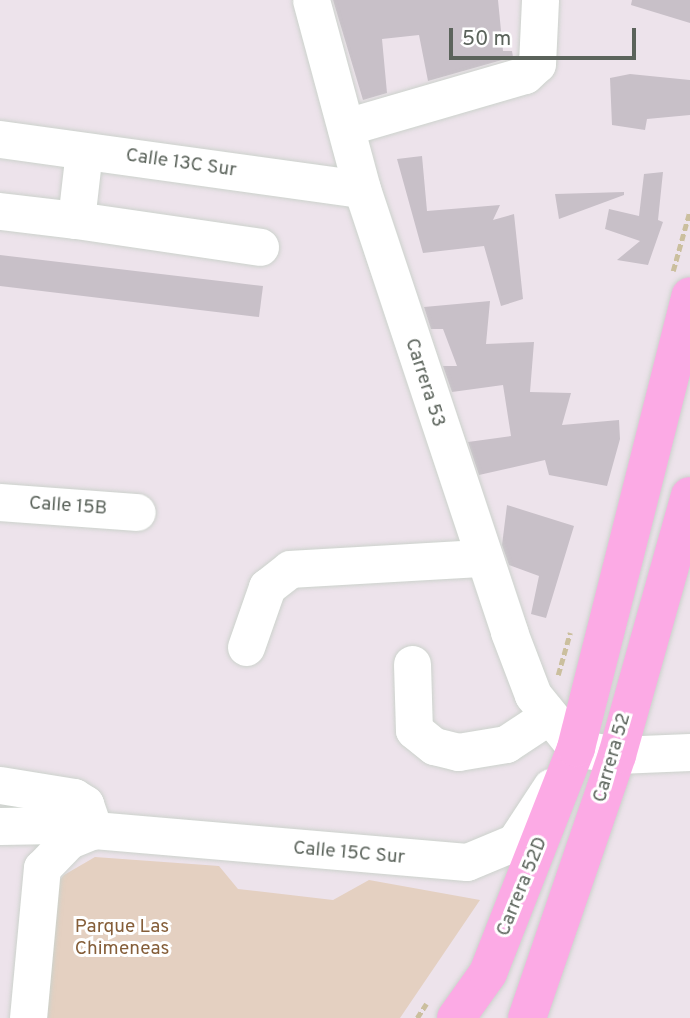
<!DOCTYPE html>
<style>
body{margin:0}
#map{position:relative;width:690px;height:1018px;overflow:hidden;background:#ede3eb;font-family:Overpass,sans-serif}
div>[style]{position:absolute}
.green>*{inset:0;background:#e4d0c1}
.building>*{inset:0;background:#c8c0c8}
.path>*{height:4.5px;margin-top:-2.25px;transform-origin:0;background:repeating-linear-gradient(90deg,#cbbf9e 0 7px,transparent 0 10.5px)}
.roads{filter:drop-shadow(0 0 2px #ccd2cc) drop-shadow(0 0 2px #ccd2cc)}
.minor>*{height:37px;margin:-18.5px;padding:0 18.5px;transform-origin:18.5px;border-radius:18.5px;background:#fff}
.major>*{height:38px;margin:-19px;padding:0 19px;transform-origin:19px;border-radius:19px;background:#fcaae5}
span{translate:-50% -50%;white-space:nowrap;text-align:center;line-height:1.15;-webkit-text-stroke:6px #fff;paint-order:stroke}
.street-label{font-size:19px;color:#5b635b}
.park-label{font-size:19px;color:#855e39}
.scale{position:absolute;left:449px;top:28px;width:187px;height:32px;box-sizing:border-box;border:4px solid #5b635b;border-top:0;padding-left:9px;font-size:21px;line-height:24px;white-space:nowrap;color:#5b635b;-webkit-text-stroke:5px #fff;paint-order:stroke}
</style>
<div id="map">
<div class="green">
<div style="clip-path:polygon(95px 857px,219px 866px,238px 889px,333px 900px,369px 880px,480px 900px,400px 1018px,37px 1018px,44px 898px,64px 875px)"></div>
</div>
<div class="building">
<div style="clip-path:polygon(333px 0,498px 0,503px 51px,512px 51px,513px 57px,428px 81px,419px 35px,382px 39px,387px 93px,363px 100px)"></div>
<div style="clip-path:polygon(632px 0,690px 0,690px 23px,631px 5px)"></div>
<div style="clip-path:polygon(630px 74px,690px 80px,690px 115px,647px 119px,645px 130px,612px 125px,610px 78px)"></div>
<div style="clip-path:polygon(422px 156px,427px 211px,500px 205px,493px 220px,514px 214px,523px 299px,501px 306px,484px 246px,423px 253px,397px 159px)"></div>
<div style="clip-path:polygon(663px 172px,658px 220px,663px 222px,648px 265px,617px 260px,640px 241px,605px 229px,609px 209px,639px 216px,644px 174px)"></div>
<div style="clip-path:polygon(624px 192px,624px 195px,559px 219px,555px 194px)"></div>
<div style="clip-path:polygon(0 255px,263px 286px,259px 317px,0 286px)"></div>
<div style="clip-path:polygon(490px 301px,486px 344px,534px 342px,530px 392px,571px 393px,562px 425px,619px 420px,620px 439px,607px 486px,549px 475px,545px 460px,479px 475px,468px 442px,511px 436px,503px 385px,452px 392px,443px 366px,457px 366px,443px 329px,431px 329px,424px 307px)"></div>
<div style="clip-path:polygon(507px 505px,574px 526px,546px 618px,531px 614px,539px 576px,509px 565px,502px 545px)"></div>
</div>
<div class="path">
<div style="left:673px;top:271px;width:63px;rotate:-74.4deg"></div>
<div style="left:558px;top:675px;width:44px;rotate:-74.1deg"></div>
<div style="left:417px;top:1018px;width:17px;rotate:-57deg"></div>
</div>
<div class="roads">
<div class="minor">
<div style="left:311px;top:0;width:196px;rotate:74.9deg"></div>
<div style="left:362px;top:189px;width:467px;rotate:71.6deg"></div>
<div style="left:509px;top:632px;width:67px;rotate:69.1deg"></div>
<div style="left:533px;top:695px;width:68px;rotate:50.9deg"></div>
<div style="left:346px;top:127px;width:186px;rotate:-16.2deg"></div>
<div style="left:525px;top:75px;width:16px;rotate:-43deg"></div>
<div style="left:537px;top:64px;width:64px;rotate:-87.3deg"></div>
<div style="left:0;top:139px;width:365px;rotate:7.9deg"></div>
<div style="left:0;top:211px;width:77px;rotate:6.8deg"></div>
<div style="left:76px;top:220px;width:69px;rotate:-83.4deg"></div>
<div style="left:76px;top:220px;width:186px;rotate:8.3deg"></div>
<div style="left:0;top:502px;width:137px;rotate:4.2deg"></div>
<div style="left:246px;top:647px;width:64px;rotate:-70.7deg"></div>
<div style="left:267px;top:587px;width:29px;rotate:-38deg"></div>
<div style="left:290px;top:569px;width:193px;rotate:-3.3deg"></div>
<div style="left:412px;top:664px;width:66px;rotate:88.3deg"></div>
<div style="left:414px;top:730px;width:26px;rotate:39deg"></div>
<div style="left:434px;top:746px;width:25px;rotate:14deg"></div>
<div style="left:458px;top:752px;width:49px;rotate:-9.5deg"></div>
<div style="left:506px;top:744px;width:49px;rotate:-33.4deg"></div>
<div style="left:587px;top:750px;width:30px;rotate:9deg"></div>
<div style="left:617px;top:755px;width:73px;rotate:-2.4deg"></div>
<div style="left:0;top:785px;width:75px;rotate:9.2deg"></div>
<div style="left:74px;top:797px;width:13px;rotate:32deg"></div>
<div style="left:85px;top:804px;width:28px;rotate:71deg"></div>
<div style="left:0;top:826px;width:58px;rotate:-1deg"></div>
<div style="left:58px;top:825px;width:34px;rotate:-38deg"></div>
<div style="left:28px;top:1018px;width:151px;rotate:-84.7deg"></div>
<div style="left:42px;top:868px;width:39px;rotate:-46deg"></div>
<div style="left:69px;top:840px;width:27px;rotate:-22deg"></div>
<div style="left:94px;top:830px;width:374px;rotate:4.9deg"></div>
<div style="left:467px;top:862px;width:52px;rotate:-22.6deg"></div>
<div style="left:515px;top:842px;width:66px;rotate:-56.8deg"></div>
</div>
<div class="major">
<div style="left:456px;top:1018px;width:55px;rotate:-54.6deg"></div>
<div style="left:488px;top:973px;width:242px;rotate:-68.6deg"></div>
<div style="left:576px;top:748px;width:466px;rotate:-75.8deg"></div>
<div style="left:527px;top:1018px;width:278px;rotate:-71.1deg"></div>
<div style="left:617px;top:755px;width:269px;rotate:-74.3deg"></div>
</div>
</div>
<div class="street-label">
<span style="left:181px;top:164px;rotate:8deg">Calle 13C Sur</span>
<span style="left:424px;top:383px;rotate:72deg">Carrera 53</span>
<span style="left:68px;top:507px;rotate:4deg">Calle 15B</span>
<span style="left:613px;top:758px;rotate:-74deg">Carrera 52</span>
<span style="left:349px;top:854px;rotate:5deg">Calle 15C Sur</span>
<span style="left:523px;top:887px;rotate:-68deg">Carrera 52D</span>
</div>
<div class="park-label">
<span style="left:122px;top:939px">Parque Las<br>Chimeneas</span>
</div>
<div class="scale">50 m</div>
</div>
